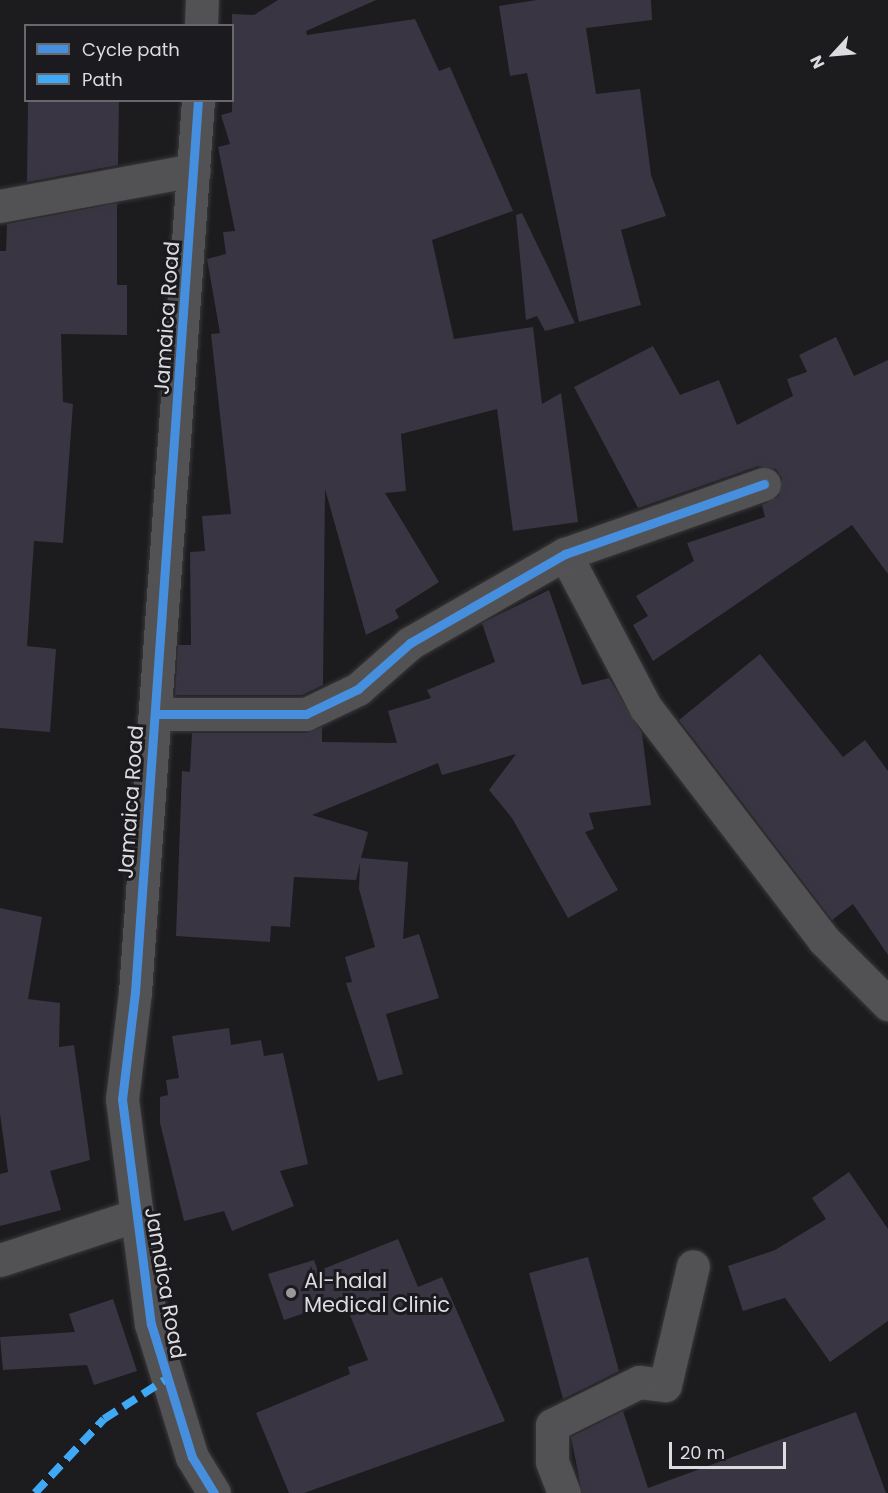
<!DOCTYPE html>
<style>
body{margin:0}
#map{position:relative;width:888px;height:1493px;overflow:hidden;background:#1c1b1e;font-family:Poppins,sans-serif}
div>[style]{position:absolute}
.building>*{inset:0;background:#3a3543}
.roads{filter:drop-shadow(0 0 2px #39383b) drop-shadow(0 0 2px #39383b)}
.minor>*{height:33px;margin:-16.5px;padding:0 16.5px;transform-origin:16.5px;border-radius:16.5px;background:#525254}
.tertiary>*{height:33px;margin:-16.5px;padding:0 16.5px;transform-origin:16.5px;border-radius:16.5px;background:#525254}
.quiet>*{height:8px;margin-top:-4px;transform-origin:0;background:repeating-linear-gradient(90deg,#3fa9f5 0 15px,transparent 0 23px)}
.cycleway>*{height:9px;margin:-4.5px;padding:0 4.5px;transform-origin:4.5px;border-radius:4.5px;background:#468fdf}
.dots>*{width:16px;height:16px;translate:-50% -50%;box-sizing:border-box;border:3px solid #1b1a1f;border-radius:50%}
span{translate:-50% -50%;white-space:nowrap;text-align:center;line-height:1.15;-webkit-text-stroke:6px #1b1a1f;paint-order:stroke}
.street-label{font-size:21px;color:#dcdbdf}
.poi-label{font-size:21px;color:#dcdbdf}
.left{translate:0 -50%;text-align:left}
.legend{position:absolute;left:24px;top:24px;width:210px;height:78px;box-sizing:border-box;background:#1b1a1f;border:2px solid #68676c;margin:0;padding:8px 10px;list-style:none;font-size:18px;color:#dcdbdf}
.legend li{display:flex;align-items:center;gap:12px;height:30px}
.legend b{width:30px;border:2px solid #68676c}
.north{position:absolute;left:804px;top:24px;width:60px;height:60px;-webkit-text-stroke:4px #1b1a1f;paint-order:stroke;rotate:244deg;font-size:16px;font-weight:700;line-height:24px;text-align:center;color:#dcdbdf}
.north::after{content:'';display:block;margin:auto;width:21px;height:27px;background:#dcdbdf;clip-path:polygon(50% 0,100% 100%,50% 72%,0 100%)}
.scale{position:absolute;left:669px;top:1442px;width:117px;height:27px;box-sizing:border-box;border:3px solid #dcdbdf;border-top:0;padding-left:8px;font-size:18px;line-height:21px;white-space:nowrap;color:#dcdbdf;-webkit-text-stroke:4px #1b1a1f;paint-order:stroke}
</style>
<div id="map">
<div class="building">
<div style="clip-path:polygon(278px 0,376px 0,306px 31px,307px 35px,415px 19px,439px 71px,450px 67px,513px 211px,432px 240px,454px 339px,533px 327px,542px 404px,561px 393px,578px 522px,513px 531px,497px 409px,401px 434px,406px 491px,385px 493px,439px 582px,395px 610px,399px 618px,366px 635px,325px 489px,323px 685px,302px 695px,175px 695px,178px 645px,191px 645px,190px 552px,205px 551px,202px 516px,231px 514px,211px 334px,220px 333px,207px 259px,226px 254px,223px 232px,235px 231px,218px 147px,230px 144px,221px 115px,232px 112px,232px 14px,254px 15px)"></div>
<div style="clip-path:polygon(537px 0,651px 0,652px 20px,586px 28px,596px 94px,640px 89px,651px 175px,666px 216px,621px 230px,641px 305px,579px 322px,527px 73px,510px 76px,499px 6px)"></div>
<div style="clip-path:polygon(28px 100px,119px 100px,118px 165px,27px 182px)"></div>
<div style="clip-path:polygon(117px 203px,117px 285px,127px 285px,127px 335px,61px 334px,63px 402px,73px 404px,63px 543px,34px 541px,27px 646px,56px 649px,50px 732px,0 728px,0 251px,6px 251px,7px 224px)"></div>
<div style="clip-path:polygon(522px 213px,575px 323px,545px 331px,537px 316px,526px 320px,516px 215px)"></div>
<div style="clip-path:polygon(836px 337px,854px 376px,888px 360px,888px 574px,852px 525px,653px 661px,633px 625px,648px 616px,636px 596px,694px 561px,687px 543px,765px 517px,762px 505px,779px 496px,782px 478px,776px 469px,758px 466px,638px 508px,574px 387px,653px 346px,680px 395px,719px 380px,737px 425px,793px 396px,787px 379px,807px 372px,799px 355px)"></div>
<div style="clip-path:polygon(549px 590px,582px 685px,609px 678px,642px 733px,651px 805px,589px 813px,594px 829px,585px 832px,618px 890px,568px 918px,512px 818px,489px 790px,516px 754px,442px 775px,438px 763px,312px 815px,368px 832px,361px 858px,408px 862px,403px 939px,419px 934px,439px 998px,386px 1014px,403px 1074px,378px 1081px,346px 983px,352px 982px,345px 957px,375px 947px,359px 889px,360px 863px,356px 880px,294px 877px,290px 927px,271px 926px,270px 942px,176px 936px,182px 771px,190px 772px,192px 733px,306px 733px,322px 727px,322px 742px,397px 743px,388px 711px,431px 698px,427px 690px,495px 662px,482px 623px)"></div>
<div style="clip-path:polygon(760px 654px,843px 757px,865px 740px,888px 771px,888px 955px,853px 904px,832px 920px,679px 720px)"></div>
<div style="clip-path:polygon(0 908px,42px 917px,28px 999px,60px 1003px,59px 1047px,74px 1045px,90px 1160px,50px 1171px,61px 1210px,0 1226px,0 1174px,8px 1172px,0 1114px)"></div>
<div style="clip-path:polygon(229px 1028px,231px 1045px,261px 1040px,264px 1056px,283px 1053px,308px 1164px,280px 1171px,294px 1206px,232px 1231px,224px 1211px,184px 1221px,160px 1123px,160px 1097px,168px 1095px,166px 1080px,179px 1078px,172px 1036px)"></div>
<div style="clip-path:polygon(849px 1172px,888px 1229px,888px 1321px,830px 1362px,785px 1298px,743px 1311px,728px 1266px,775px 1250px,826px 1219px,812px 1198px)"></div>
<div style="clip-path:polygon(398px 1239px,418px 1287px,442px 1277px,505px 1421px,304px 1493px,289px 1493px,256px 1413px,350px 1374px,348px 1367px,368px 1360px,344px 1300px,284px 1320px,268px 1274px,314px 1260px,318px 1271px)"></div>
<div style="clip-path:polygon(588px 1257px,619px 1371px,563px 1399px,529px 1273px)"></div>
<div style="clip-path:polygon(113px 1299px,137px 1371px,94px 1385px,87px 1365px,3px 1370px,0 1337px,75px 1332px,69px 1314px)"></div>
<div style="clip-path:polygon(623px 1411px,648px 1488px,856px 1412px,886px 1493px,582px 1493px,571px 1437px)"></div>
</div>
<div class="roads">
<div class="minor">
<div style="left:0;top:206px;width:197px;rotate:-10.5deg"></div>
<div style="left:565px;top:554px;width:174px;rotate:62.3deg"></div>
<div style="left:646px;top:708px;width:292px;rotate:52.5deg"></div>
<div style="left:824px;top:940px;width:91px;rotate:45deg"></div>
<div style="left:156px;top:714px;width:150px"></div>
<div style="left:306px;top:714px;width:58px;rotate:-25.7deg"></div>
<div style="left:358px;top:689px;width:69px;rotate:-41.5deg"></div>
<div style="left:410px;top:643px;width:179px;rotate:-29.9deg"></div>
<div style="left:565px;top:554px;width:211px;rotate:-19.4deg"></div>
<div style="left:0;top:1260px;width:141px;rotate:-18.2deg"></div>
<div style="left:564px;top:1493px;width:34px;rotate:-111deg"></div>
<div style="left:552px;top:1461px;width:36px;rotate:-90deg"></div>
<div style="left:552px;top:1425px;width:97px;rotate:-26.3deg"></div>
<div style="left:639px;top:1382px;width:26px;rotate:7deg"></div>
<div style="left:665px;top:1385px;width:122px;rotate:-76.8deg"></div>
</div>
<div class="tertiary">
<div style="left:201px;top:26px;width:26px;rotate:-88deg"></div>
<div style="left:198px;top:100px;width:894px;rotate:94.04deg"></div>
<div style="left:135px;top:992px;width:108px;rotate:96.9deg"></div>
<div style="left:122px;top:1099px;width:227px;rotate:82.7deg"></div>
<div style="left:151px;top:1324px;width:139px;rotate:72.9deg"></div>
<div style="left:192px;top:1457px;width:42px;rotate:58.6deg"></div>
</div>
</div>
<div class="quiet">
<div style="left:35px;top:1493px;width:101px;rotate:-47deg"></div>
<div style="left:104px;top:1419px;width:72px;rotate:-32.6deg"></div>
</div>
<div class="cycleway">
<div style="left:198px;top:100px;width:894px;rotate:94.04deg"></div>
<div style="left:135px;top:992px;width:108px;rotate:96.9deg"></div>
<div style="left:122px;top:1099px;width:227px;rotate:82.7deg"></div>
<div style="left:151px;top:1324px;width:139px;rotate:72.9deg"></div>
<div style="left:192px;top:1457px;width:42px;rotate:58.6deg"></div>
<div style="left:156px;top:714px;width:150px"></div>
<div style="left:306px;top:714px;width:58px;rotate:-25.7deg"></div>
<div style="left:358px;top:689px;width:69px;rotate:-41.5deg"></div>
<div style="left:410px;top:643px;width:179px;rotate:-29.9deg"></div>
<div style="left:565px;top:554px;width:211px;rotate:-19.4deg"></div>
</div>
<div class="dots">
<div style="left:291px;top:1293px;background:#99989b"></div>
</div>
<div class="street-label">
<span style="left:167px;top:318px;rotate:-86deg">Jamaica Road</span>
<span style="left:131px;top:802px;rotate:-86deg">Jamaica Road</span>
<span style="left:165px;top:1283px;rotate:80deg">Jamaica Road</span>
</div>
<div class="poi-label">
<span class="left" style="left:304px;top:1293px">Al-halal<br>Medical Clinic</span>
</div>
<ul class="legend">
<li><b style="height:8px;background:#468fdf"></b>Cycle path</li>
<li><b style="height:8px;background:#3fa9f5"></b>Path</li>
</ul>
<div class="north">N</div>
<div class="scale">20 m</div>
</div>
